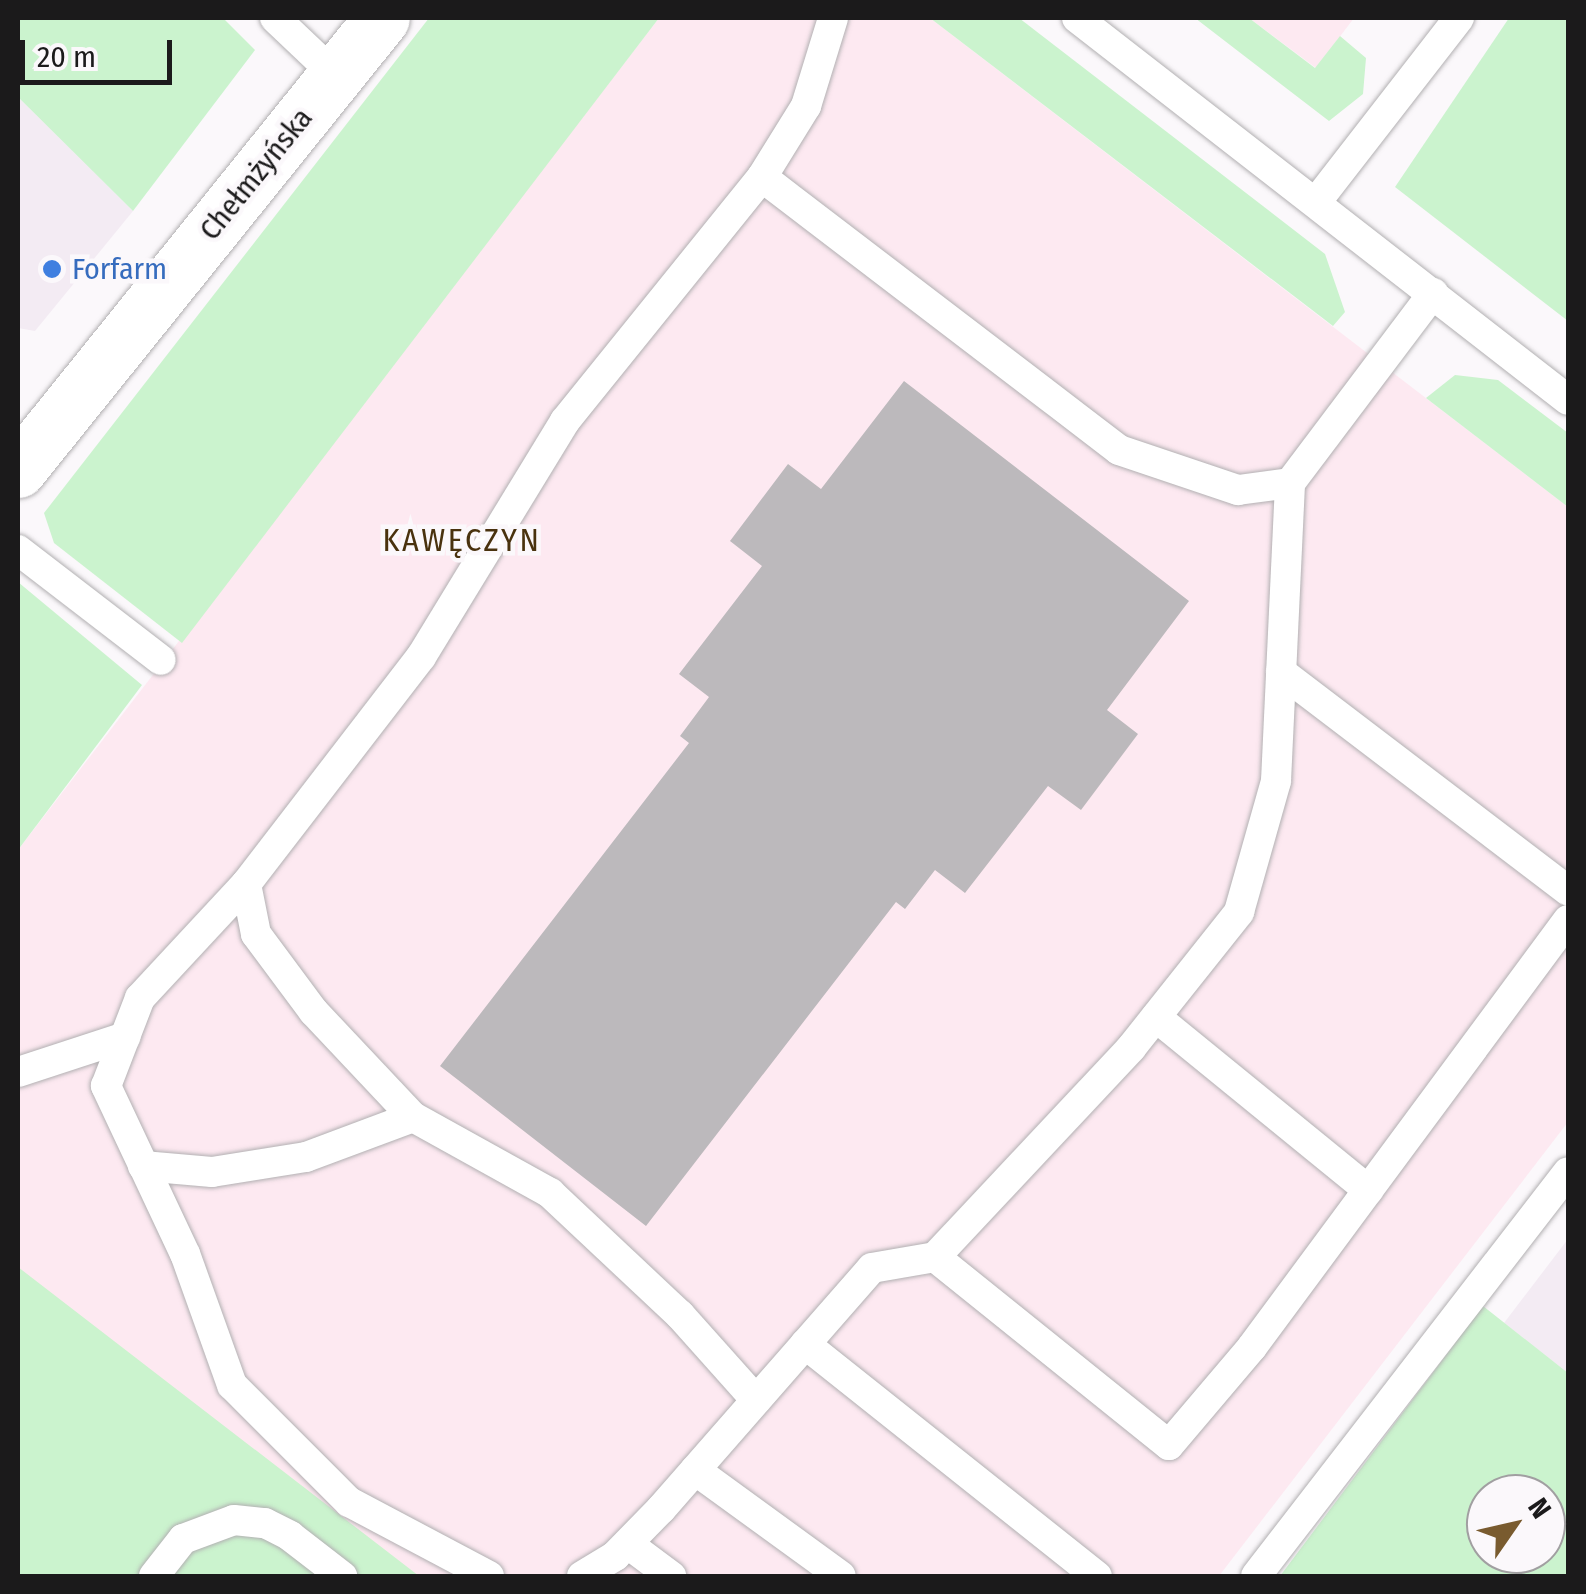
<!DOCTYPE html>
<meta charset="utf-8">
<style>
body{margin:0}
#map{position:relative;width:1586px;height:1594px;overflow:hidden;background:#fbf8fb;font-family:"Fira Sans Condensed",sans-serif}
div>[style]{position:absolute}
.built>*{inset:0;background:#f3ebf3}
.industrial>*{inset:0;background:#fde9f1}
.green>*{inset:0;background:#cbf3ce}
.building>*{inset:0;background:#bcb9bc}
.roads{filter:drop-shadow(0 0 2px #b2b0b2) drop-shadow(0 0 2px #b2b0b2)}
.service>*{height:30px;margin:-15px;padding:0 15px;transform-origin:15px;border-radius:15px;background:#fff}
.tertiary>*{height:55px;margin:-27.5px;padding:0 27.5px;transform-origin:27.5px;border-radius:27.5px;background:#fff}
.dots>*{width:28px;height:28px;translate:-50% -50%;box-sizing:border-box;border:5px solid #fbf8fb;border-radius:50%}
span{translate:-50% -50%;white-space:nowrap;text-align:center;line-height:1.15;-webkit-text-stroke:9px #fbf8fb;paint-order:stroke}
.street-label{font-size:30px;color:#1b1a1b}
.shop-label{font-size:30px;color:#366cbe}
.left{translate:0 -50%;text-align:left}
.neighbourhood-label{font-size:32px;color:#49320e;letter-spacing:2.5px}
.frame{position:absolute;inset:0;border:20px solid #1b1a1b;pointer-events:none}
.north{position:absolute;left:1466px;top:1474px;width:100px;height:100px;box-sizing:border-box;background:#fbf8fb;border:2px solid #a19fa1;border-radius:50%;rotate:56deg;font-size:28px;font-weight:700;line-height:40px;text-align:center;color:#1b1a1b}
.north::after{content:'';display:block;margin:auto;width:35px;height:45px;background:#795b2f;clip-path:polygon(50% 0,100% 100%,50% 72%,0 100%)}
.scale{position:absolute;left:20px;top:40px;width:152px;height:45px;box-sizing:border-box;border:5px solid #1b1a1b;border-top:0;padding-left:12px;font-size:30px;line-height:35px;white-space:nowrap;color:#1b1a1b;-webkit-text-stroke:8px #fbf8fb;paint-order:stroke}
</style>
<div id="map">
<div class="built">
<div style="clip-path:polygon(18px 97px,133px 211px,35px 331px,18px 328px)"></div>
<div style="clip-path:polygon(1568px 1239px,1568px 1373px,1504px 1323px)"></div>
</div>
<div class="industrial">
<div style="clip-path:polygon(659px 18px,930px 18px,1568px 507px,1568px 1122px,1219px 1576px,18px 1576px,18px 850px)"></div>
<div style="clip-path:polygon(1249px 18px,1354px 18px,1316px 68px)"></div>
</div>
<div class="green">
<div style="clip-path:polygon(18px 18px,223px 18px,255px 50px,133px 211px,18px 97px)"></div>
<div style="clip-path:polygon(429px 18px,659px 18px,182px 643px,54px 543px,44px 513px)"></div>
<div style="clip-path:polygon(930px 18px,1019px 18px,1325px 254px,1345px 312px,1333px 326px)"></div>
<div style="clip-path:polygon(1195px 18px,1249px 18px,1315px 68px,1340px 36px,1366px 58px,1363px 94px,1329px 121px)"></div>
<div style="clip-path:polygon(1509px 18px,1568px 18px,1568px 321px,1395px 187px)"></div>
<div style="clip-path:polygon(1455px 375px,1498px 380px,1568px 433px,1568px 507px,1426px 398px)"></div>
<div style="clip-path:polygon(18px 582px,142px 685px,18px 850px)"></div>
<div style="clip-path:polygon(18px 1267px,419px 1576px,358px 1576px,322px 1544px,234px 1507px,141px 1576px,18px 1576px)"></div>
<div style="clip-path:polygon(evenodd,1483px 1306px,1568px 1373px,1568px 1576px,1280px 1576px,1483px 1306px,1486px 1494px,1546px 1494px,1546px 1554px,1486px 1554px,1486px 1494px)"></div>
<div style="clip-path:polygon(225px 1533px,266px 1535px,329px 1576px,168px 1576px,192px 1546px)"></div>
</div>
<div class="building">
<div style="clip-path:polygon(904px 381px,1189px 601px,1107px 710px,1138px 734px,1081px 810px,1048px 786px,965px 893px,935px 870px,905px 909px,896px 902px,646px 1226px,440px 1066px,689px 743px,680px 736px,709px 697px,679px 674px,762px 566px,730px 541px,788px 464px,821px 489px)"></div>
</div>
<div class="roads">
<div class="service">
<div style="left:275px;top:18px;width:83px;rotate:43.5deg"></div>
<div style="left:1077px;top:18px;width:622px;rotate:37.88deg"></div>
<div style="left:762px;top:177px;width:84px;rotate:-58.2deg"></div>
<div style="left:806px;top:106px;width:92px;rotate:-72.9deg"></div>
<div style="left:1317px;top:201px;width:232px;rotate:-52.2deg"></div>
<div style="left:18px;top:550px;width:180px;rotate:37.6deg"></div>
<div style="left:1281px;top:672px;width:361px;rotate:37.3deg"></div>
<div style="left:246px;top:884px;width:51px;rotate:78.7deg"></div>
<div style="left:256px;top:934px;width:97px;rotate:53.4deg"></div>
<div style="left:314px;top:1012px;width:144px;rotate:46.7deg"></div>
<div style="left:413px;top:1117px;width:157px;rotate:29deg"></div>
<div style="left:550px;top:1193px;width:178px;rotate:43.2deg"></div>
<div style="left:680px;top:1315px;width:114px;rotate:48.2deg"></div>
<div style="left:1156px;top:1017px;width:274px;rotate:39.2deg"></div>
<div style="left:18px;top:1072px;width:113px;rotate:-18.1deg"></div>
<div style="left:143px;top:1166px;width:69px;rotate:5deg"></div>
<div style="left:212px;top:1172px;width:95px;rotate:-9.1deg"></div>
<div style="left:306px;top:1157px;width:114px;rotate:-20.5deg"></div>
<div style="left:935px;top:1257px;width:300px;rotate:38.8deg"></div>
<div style="left:1169px;top:1445px;width:128px;rotate:-49.7deg"></div>
<div style="left:1252px;top:1347px;width:531px;rotate:-53.5deg"></div>
<div style="left:805px;top:1344px;width:373px;rotate:38.5deg"></div>
<div style="left:695px;top:1470px;width:180px;rotate:36deg"></div>
<div style="left:628px;top:1544px;width:54px;rotate:36.7deg"></div>
<div style="left:154px;top:1576px;width:47px;rotate:-51.9deg"></div>
<div style="left:183px;top:1539px;width:54px;rotate:-20.4deg"></div>
<div style="left:234px;top:1520px;width:31px;rotate:6deg"></div>
<div style="left:265px;top:1523px;width:28px;rotate:27deg"></div>
<div style="left:290px;top:1536px;width:66px;rotate:37.6deg"></div>
<div style="left:489px;top:1576px;width:158px;rotate:-152.1deg"></div>
<div style="left:349px;top:1502px;width:165px;rotate:-135deg"></div>
<div style="left:232px;top:1385px;width:139px;rotate:-109.7deg"></div>
<div style="left:185px;top:1254px;width:186px;rotate:-115.2deg"></div>
<div style="left:106px;top:1086px;width:94px;rotate:-68.9deg"></div>
<div style="left:140px;top:998px;width:156px;rotate:-47.1deg"></div>
<div style="left:246px;top:884px;width:287px;rotate:-52.4deg"></div>
<div style="left:421px;top:657px;width:276px;rotate:-58.6deg"></div>
<div style="left:565px;top:421px;width:314px;rotate:-51.1deg"></div>
<div style="left:762px;top:177px;width:449px;rotate:37.4deg"></div>
<div style="left:1119px;top:450px;width:126px;rotate:18.6deg"></div>
<div style="left:1238px;top:490px;width:52px;rotate:-7.7deg"></div>
<div style="left:582px;top:1576px;width:39px;rotate:-31deg"></div>
<div style="left:615px;top:1556px;width:66px;rotate:-45.6deg"></div>
<div style="left:661px;top:1509px;width:320px;rotate:-48.8deg"></div>
<div style="left:872px;top:1268px;width:64px;rotate:-9.9deg"></div>
<div style="left:935px;top:1257px;width:287px;rotate:-46.8deg"></div>
<div style="left:1131px;top:1048px;width:174px;rotate:-51.5deg"></div>
<div style="left:1239px;top:912px;width:136px;rotate:-74.2deg"></div>
<div style="left:1276px;top:781px;width:298px;rotate:-87.3deg"></div>
<div style="left:1290px;top:483px;width:238px;rotate:-53deg"></div>
<div style="left:1256px;top:1576px;width:510px;rotate:-52.32deg"></div>
</div>
<div class="tertiary">
<div style="left:18px;top:470px;width:580px;rotate:-51.16deg"></div>
</div>
</div>
<div class="dots">
<div style="left:52px;top:269px;background:#3f7fe0"></div>
</div>
<div class="street-label">
<span style="left:256px;top:174px;rotate:-51deg">Chełmżyńska</span>
</div>
<div class="shop-label">
<span class="left" style="left:72px;top:269px">Forfarm</span>
</div>
<div class="neighbourhood-label">
<span style="left:462px;top:540px">KAWĘCZYN</span>
</div>
<div class="frame"></div>
<div class="north">N</div>
<div class="scale">20 m</div>
</div>
